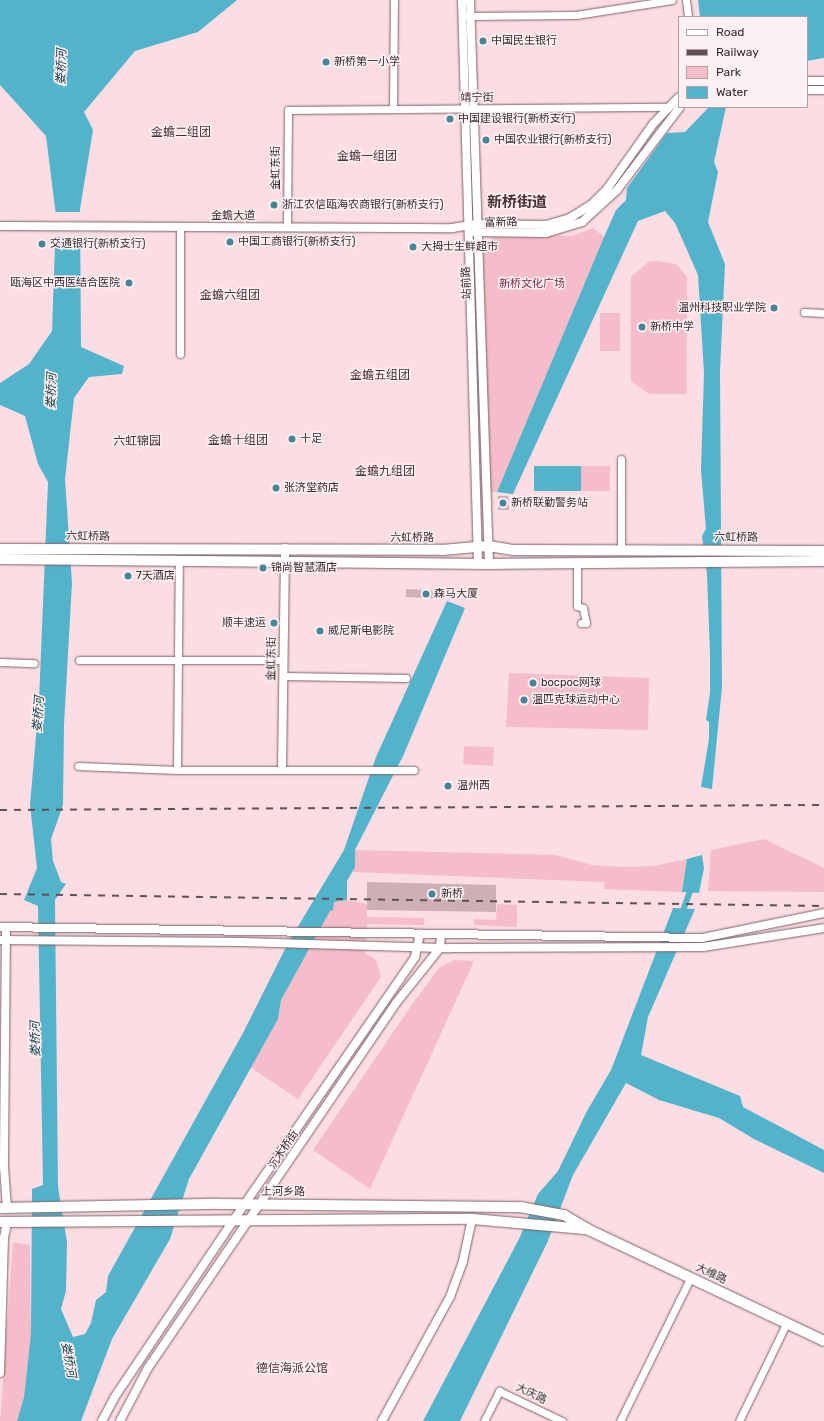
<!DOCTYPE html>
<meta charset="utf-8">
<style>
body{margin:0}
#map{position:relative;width:824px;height:1421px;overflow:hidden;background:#fcdde3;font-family:Rubik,"Noto Sans SC",sans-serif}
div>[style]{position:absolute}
.green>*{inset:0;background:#f5bdc9}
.water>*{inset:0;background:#53b3cb}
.pier>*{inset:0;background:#fcdde3}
.canal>*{height:6px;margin:-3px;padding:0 3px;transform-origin:3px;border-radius:3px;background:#53b3cb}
.building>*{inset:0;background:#cdb0b6}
.roads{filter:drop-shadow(0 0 1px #7d6368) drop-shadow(0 0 1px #7d6368)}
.minor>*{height:7px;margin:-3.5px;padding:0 3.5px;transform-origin:3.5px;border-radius:3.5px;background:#fff}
.tertiary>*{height:8px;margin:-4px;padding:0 4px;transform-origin:4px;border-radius:4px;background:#fff}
.secondary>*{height:10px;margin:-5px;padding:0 5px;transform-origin:5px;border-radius:5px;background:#fff}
.rail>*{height:2px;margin-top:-1px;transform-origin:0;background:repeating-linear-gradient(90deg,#615155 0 7px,transparent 0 14px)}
.dots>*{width:11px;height:11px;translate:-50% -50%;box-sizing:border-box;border:2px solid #fdf0f2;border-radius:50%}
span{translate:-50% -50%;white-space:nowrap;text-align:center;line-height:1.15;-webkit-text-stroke:3px #fdf0f2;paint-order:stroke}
.poi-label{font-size:11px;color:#382c2f}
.left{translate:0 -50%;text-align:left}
.right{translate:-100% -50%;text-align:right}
.street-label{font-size:11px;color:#382c2f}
.park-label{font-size:11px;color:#822845}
.water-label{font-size:12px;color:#18434d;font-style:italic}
.neighbourhood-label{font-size:12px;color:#493136}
.district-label{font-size:15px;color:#493136;font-weight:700}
.legend{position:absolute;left:678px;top:16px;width:130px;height:92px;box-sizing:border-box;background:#fdf0f2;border:1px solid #aea2a4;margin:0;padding:5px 7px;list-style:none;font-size:12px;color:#382c2f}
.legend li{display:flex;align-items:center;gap:8px;height:20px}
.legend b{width:20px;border:1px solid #aea2a4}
</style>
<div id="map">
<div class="green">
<div style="clip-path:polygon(593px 228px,604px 237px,497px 492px,490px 492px,481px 251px,495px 234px,572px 236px)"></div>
<div style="clip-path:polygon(656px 261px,676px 264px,687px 277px,687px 394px,649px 394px,631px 381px,631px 277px,648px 262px)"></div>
<div style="clip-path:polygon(600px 313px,620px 313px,620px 351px,600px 351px)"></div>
<div style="clip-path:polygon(534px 466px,610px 466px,610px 491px,534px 491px)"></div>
<div style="clip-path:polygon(509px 673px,649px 678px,648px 730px,506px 727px)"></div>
<div style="clip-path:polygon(464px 746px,494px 747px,493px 766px,463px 764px)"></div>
<div style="clip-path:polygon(764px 839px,824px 868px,824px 892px,708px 891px,711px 850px)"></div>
<div style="clip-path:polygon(355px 850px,556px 855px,592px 865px,622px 867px,654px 866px,687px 859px,682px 892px,604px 889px,605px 882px,353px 872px)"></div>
<div style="clip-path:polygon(347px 900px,367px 904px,367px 917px,424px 918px,424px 925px,367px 924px,365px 953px,376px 960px,381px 977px,298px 1099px,250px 1067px,278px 1019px,281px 1000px,334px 902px)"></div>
<div style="clip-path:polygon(497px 904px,517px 905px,517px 927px,474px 925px,474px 919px,496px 920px)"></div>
<div style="clip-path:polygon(454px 960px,474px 961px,370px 1189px,313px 1150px,413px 1003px,439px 968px)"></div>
<div style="clip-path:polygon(13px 1242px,30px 1245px,31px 1333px,24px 1397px,17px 1421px,0 1421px)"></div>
</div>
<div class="water">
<div style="clip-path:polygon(0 0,237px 0,198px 32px,135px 51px,84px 112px,93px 130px,80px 209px,81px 347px,124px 366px,122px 374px,89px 377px,74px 398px,65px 479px,72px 583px,64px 725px,63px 805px,51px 839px,53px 861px,61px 882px,66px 884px,55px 900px,58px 1187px,67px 1242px,66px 1291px,61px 1309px,73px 1337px,85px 1334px,91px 1323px,96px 1300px,106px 1292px,108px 1276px,243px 1033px,288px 943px,344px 850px,376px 757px,447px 601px,465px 608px,404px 754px,355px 850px,355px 867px,347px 881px,347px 900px,334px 902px,333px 910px,330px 911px,281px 1000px,278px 1019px,189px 1179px,170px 1239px,112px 1339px,81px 1421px,17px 1421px,24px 1397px,31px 1333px,32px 1189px,43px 1185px,38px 906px,24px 900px,37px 868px,30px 805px,39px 701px,48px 482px,38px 464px,25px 416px,0 405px,0 383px,29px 364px,52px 331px,56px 216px,46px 136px,0 85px)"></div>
<div style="clip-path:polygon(698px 0,824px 0,824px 58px,807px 61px,807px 17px,700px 17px)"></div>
<div style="clip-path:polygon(709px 107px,726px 107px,714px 162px,718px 172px,708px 222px,725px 264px,720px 371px,722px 687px,712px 789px,701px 787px,709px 739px,709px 722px,706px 720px,710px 692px,710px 654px,707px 574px,702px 536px,706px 529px,701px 470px,704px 373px,698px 275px,675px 223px,665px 211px,638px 221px,513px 494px,497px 492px,604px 237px,616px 210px,626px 200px,627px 188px,667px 133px,685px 132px)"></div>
<div style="clip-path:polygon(534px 466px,581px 466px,581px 491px,534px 491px)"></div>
<div style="clip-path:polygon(702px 855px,704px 868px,699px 893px,682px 892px,687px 859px)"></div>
<div style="clip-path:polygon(673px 908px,695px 909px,648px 1017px,641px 1055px,740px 1096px,743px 1107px,824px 1150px,824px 1173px,754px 1139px,719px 1118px,659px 1100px,626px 1083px,573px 1175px,547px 1243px,460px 1421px,423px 1421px,519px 1239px,538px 1194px,558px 1171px,587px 1111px,611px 1070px)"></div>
</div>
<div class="pier">
<div style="clip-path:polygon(54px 212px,82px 212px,83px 237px,54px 237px)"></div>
</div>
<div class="canal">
<div style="left:681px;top:916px;width:33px;rotate:-70deg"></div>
</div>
<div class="building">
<div style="clip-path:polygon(498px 496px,508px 496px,509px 510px,498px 510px)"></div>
<div style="clip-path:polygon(406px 589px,446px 591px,445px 599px,406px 597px)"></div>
<div style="clip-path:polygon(367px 882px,496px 885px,496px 912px,367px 910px)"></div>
</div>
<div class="roads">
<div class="minor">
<div style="left:686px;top:0;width:17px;rotate:83deg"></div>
<div style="left:466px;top:16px;width:110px;rotate:-0.5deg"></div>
<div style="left:576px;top:15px;width:97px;rotate:-8.9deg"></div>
<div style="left:393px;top:109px;width:109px;rotate:-89.5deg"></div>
<div style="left:287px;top:227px;width:117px;rotate:-89.5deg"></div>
<div style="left:288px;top:110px;width:378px;rotate:-0.5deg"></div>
<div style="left:804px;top:312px;width:20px;rotate:3deg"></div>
<div style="left:180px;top:354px;width:128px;rotate:-90deg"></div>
<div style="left:621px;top:551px;width:92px;rotate:-90deg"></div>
<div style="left:577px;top:564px;width:42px;rotate:90deg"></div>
<div style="left:577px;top:606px;width:6px;rotate:18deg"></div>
<div style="left:583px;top:608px;width:15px;rotate:79deg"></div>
<div style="left:586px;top:623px;width:5px;rotate:180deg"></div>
<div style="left:79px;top:660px;width:204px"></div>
<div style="left:0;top:662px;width:34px;rotate:2deg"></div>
<div style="left:283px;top:676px;width:123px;rotate:0.9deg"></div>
<div style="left:78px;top:766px;width:99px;rotate:2.3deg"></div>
<div style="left:177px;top:770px;width:237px"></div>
<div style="left:177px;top:770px;width:211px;rotate:-89.5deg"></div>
<div style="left:484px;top:1421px;width:34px;rotate:-63deg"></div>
<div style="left:499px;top:1391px;width:70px;rotate:25.5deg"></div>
<div style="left:620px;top:1421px;width:161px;rotate:-63.8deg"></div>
<div style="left:739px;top:1421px;width:110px;rotate:-64.1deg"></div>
</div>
<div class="tertiary">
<div style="left:462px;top:0;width:563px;rotate:88.37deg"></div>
<div style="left:470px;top:0;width:564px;rotate:88.07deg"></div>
<div style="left:807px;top:81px;width:17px"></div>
<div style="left:807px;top:90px;width:17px"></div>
<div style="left:0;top:226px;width:452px;rotate:0.3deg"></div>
<div style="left:452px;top:228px;width:24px;rotate:-9deg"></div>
<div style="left:476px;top:224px;width:70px;rotate:0.8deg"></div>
<div style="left:546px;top:225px;width:25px;rotate:-16deg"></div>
<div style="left:570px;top:218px;width:25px;rotate:-32deg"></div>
<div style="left:591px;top:205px;width:23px;rotate:-45deg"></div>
<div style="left:607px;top:189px;width:80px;rotate:-54.7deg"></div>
<div style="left:653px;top:124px;width:37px;rotate:-46deg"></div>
<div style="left:472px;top:232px;width:74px;rotate:0.8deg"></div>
<div style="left:546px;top:233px;width:38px;rotate:-17deg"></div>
<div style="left:582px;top:222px;width:47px;rotate:-42.4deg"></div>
<div style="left:617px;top:190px;width:104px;rotate:-52.8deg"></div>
<div style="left:282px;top:770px;width:222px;rotate:-89.2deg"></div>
<div style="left:0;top:927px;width:702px;rotate:0.9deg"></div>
<div style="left:702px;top:938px;width:125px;rotate:-11.6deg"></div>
<div style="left:6px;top:927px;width:240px;rotate:90.5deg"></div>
<div style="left:4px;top:1167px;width:41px;rotate:85.8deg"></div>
<div style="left:0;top:940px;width:242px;rotate:0.5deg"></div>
<div style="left:242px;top:942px;width:208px;rotate:1.7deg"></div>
<div style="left:450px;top:948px;width:253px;rotate:-0.2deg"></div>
<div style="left:703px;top:947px;width:122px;rotate:-8.9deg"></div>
<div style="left:0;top:1373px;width:135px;rotate:-88.3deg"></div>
<div style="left:4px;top:1238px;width:16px;rotate:-79deg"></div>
<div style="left:102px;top:1421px;width:26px;rotate:-62deg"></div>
<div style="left:114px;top:1398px;width:213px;rotate:-56.1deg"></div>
<div style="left:233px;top:1221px;width:321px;rotate:-55.4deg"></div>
<div style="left:415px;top:957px;width:24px;rotate:-78deg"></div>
<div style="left:120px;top:1421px;width:60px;rotate:-62.2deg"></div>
<div style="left:148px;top:1368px;width:441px;rotate:-55.8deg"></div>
<div style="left:396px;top:1003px;width:70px;rotate:-51.3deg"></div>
<div style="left:440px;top:948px;width:13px;rotate:-86deg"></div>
<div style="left:382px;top:1421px;width:141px;rotate:-61.3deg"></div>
<div style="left:450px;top:1297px;width:38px;rotate:-70deg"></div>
<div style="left:463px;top:1261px;width:43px;rotate:-77.9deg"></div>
</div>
<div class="secondary">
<div style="left:0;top:549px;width:442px;rotate:0.1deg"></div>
<div style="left:442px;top:550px;width:46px;rotate:-5deg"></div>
<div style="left:488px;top:546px;width:25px;rotate:9deg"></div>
<div style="left:513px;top:550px;width:311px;rotate:0.2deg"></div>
<div style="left:0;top:559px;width:489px;rotate:0.6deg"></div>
<div style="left:489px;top:564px;width:335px;rotate:-0.5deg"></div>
<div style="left:0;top:1208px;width:218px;rotate:-1.1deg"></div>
<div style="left:218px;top:1204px;width:302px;rotate:0.6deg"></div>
<div style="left:520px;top:1207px;width:45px;rotate:10.3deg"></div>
<div style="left:564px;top:1215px;width:27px;rotate:31deg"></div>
<div style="left:587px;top:1229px;width:262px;rotate:25.3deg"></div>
<div style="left:0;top:1222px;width:472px;rotate:-0.4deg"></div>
<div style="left:472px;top:1219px;width:113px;rotate:5.1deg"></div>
</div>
</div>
<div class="rail">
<div style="left:0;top:810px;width:824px;rotate:-0.35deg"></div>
<div style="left:0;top:894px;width:824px;rotate:0.83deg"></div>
</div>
<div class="dots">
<div style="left:483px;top:41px;background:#448697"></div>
<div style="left:326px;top:62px;background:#448697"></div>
<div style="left:450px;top:119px;background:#448697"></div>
<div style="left:486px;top:140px;background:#448697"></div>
<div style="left:274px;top:205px;background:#448697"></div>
<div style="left:230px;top:242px;background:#448697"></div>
<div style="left:42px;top:244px;background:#448697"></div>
<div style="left:413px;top:247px;background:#448697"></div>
<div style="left:129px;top:283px;background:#448697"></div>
<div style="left:774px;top:308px;background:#448697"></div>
<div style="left:642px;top:327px;background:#448697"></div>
<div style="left:292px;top:439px;background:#448697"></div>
<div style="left:276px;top:488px;background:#448697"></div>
<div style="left:503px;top:503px;background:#448697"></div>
<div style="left:263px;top:568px;background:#448697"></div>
<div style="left:128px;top:576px;background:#448697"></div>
<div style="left:426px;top:594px;background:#448697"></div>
<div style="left:274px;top:623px;background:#448697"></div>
<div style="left:320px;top:631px;background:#448697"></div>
<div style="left:533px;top:683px;background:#448697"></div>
<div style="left:524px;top:700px;background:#448697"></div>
<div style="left:448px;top:786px;background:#448697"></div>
<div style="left:432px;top:894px;background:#448697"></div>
</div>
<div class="poi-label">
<span class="left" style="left:491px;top:41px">中国民生银行</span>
<span class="left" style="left:334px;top:62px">新桥第一小学</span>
<span class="left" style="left:458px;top:119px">中国建设银行(新桥支行)</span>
<span class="left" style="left:494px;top:140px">中国农业银行(新桥支行)</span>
<span class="left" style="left:282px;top:205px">浙江农信瓯海农商银行(新桥支行)</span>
<span class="left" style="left:238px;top:242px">中国工商银行(新桥支行)</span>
<span class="left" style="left:50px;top:244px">交通银行(新桥支行)</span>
<span class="left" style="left:421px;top:247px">大拇士生鲜超市</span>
<span class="right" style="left:120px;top:283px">瓯海区中西医结合医院</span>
<span class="right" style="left:766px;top:308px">温州科技职业学院</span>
<span class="left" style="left:650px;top:327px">新桥中学</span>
<span class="left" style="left:300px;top:439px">十足</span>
<span class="left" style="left:284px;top:488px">张济堂药店</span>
<span class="left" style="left:511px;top:503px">新桥联勤警务站</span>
<span class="left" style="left:271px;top:568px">锦尚智慧酒店</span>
<span class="left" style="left:136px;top:576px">7天酒店</span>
<span class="left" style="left:434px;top:594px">森马大厦</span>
<span class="right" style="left:266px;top:623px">顺丰速运</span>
<span class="left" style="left:328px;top:631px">威尼斯电影院</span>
<span class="left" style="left:541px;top:683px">bocpoc网球</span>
<span class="left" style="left:532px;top:700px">温匹克球运动中心</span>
<span class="left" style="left:457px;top:786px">温州西</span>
<span class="left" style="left:441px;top:894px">新桥</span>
</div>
<div class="street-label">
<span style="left:477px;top:98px">靖宁街</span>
<span style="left:276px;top:168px;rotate:-90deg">金虹东街</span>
<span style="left:233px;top:216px">金蟾大道</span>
<span style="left:501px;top:223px;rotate:-1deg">富新路</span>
<span style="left:467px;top:283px;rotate:-93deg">站前路</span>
<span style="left:88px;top:537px;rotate:1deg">六虹桥路</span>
<span style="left:412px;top:538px">六虹桥路</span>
<span style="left:736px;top:538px;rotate:1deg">六虹桥路</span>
<span style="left:272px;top:659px;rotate:-89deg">金虹东街</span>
<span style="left:284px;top:1150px;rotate:-56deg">沉木桥街</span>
<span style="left:283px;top:1192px">上河乡路</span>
<span style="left:711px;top:1274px;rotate:25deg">大维路</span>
<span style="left:531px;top:1394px;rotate:26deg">大庆路</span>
</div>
<div class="park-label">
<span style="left:532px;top:284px">新桥文化广场</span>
</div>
<div class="water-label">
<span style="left:62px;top:67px;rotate:-88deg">娄桥河</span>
<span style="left:52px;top:391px;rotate:-88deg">娄桥河</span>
<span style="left:39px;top:714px;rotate:-86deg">娄桥河</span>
<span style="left:36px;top:1039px;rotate:-91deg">娄桥河</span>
<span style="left:68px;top:1360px;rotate:80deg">娄桥河</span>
</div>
<div class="neighbourhood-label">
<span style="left:181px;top:133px">金蟾二组团</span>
<span style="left:367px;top:157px">金蟾一组团</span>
<span style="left:230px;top:296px">金蟾六组团</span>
<span style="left:380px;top:376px">金蟾五组团</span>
<span style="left:238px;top:441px">金蟾十组团</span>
<span style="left:137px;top:442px">六虹锦园</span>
<span style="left:385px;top:472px">金蟾九组团</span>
<span style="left:292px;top:1369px">德信海派公馆</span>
</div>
<div class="district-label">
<span style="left:517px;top:203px">新桥街道</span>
</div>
<ul class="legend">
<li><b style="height:5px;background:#fff"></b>Road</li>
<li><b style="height:5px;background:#615155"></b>Railway</li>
<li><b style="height:11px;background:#f5bdc9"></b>Park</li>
<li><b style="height:11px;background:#53b3cb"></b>Water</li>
</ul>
</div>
